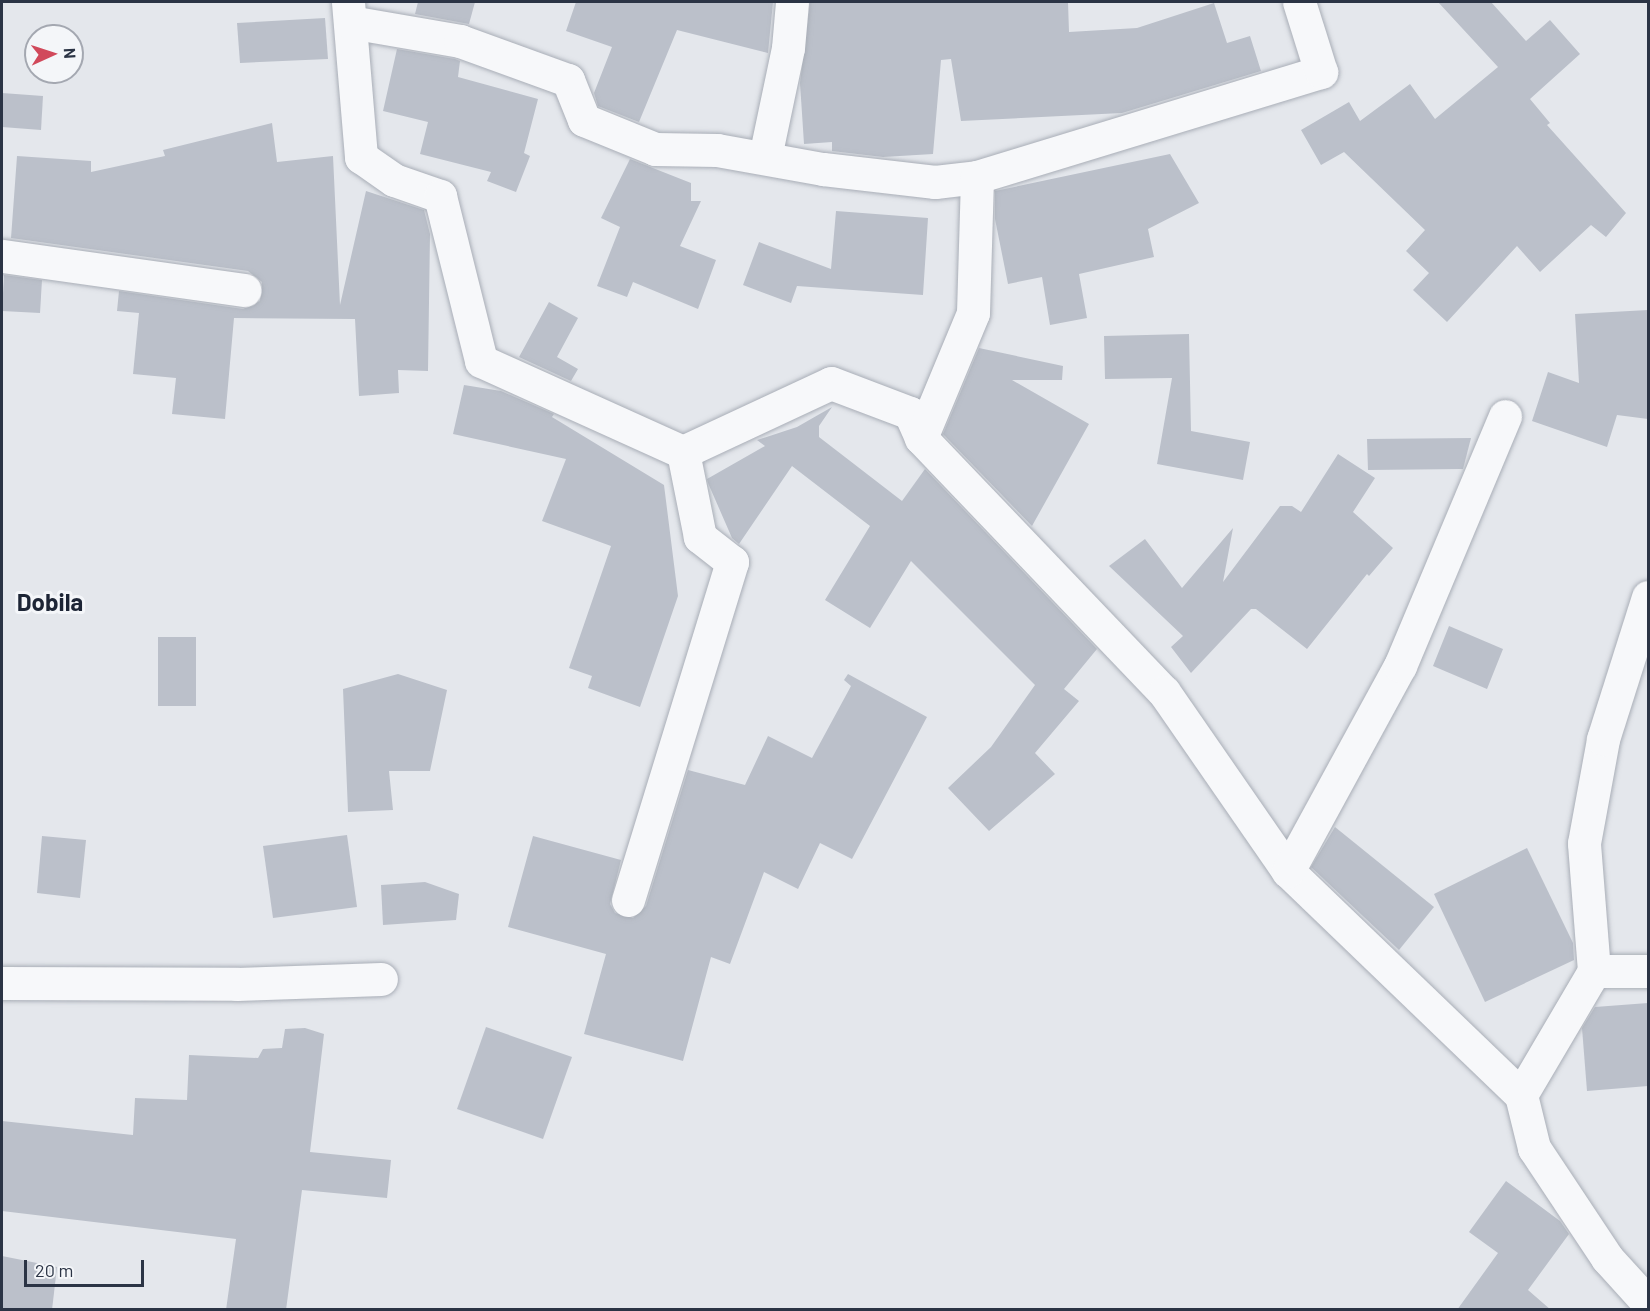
<!DOCTYPE html>
<style>
body{margin:0}
#map{position:relative;width:1650px;height:1311px;overflow:hidden;background:#e4e7ec;font-family:Barlow,sans-serif}
div>[style]{position:absolute}
.building>*{inset:0;background:#bbc0ca}
.roads{filter:drop-shadow(0 0 2px #a9aeb7) drop-shadow(0 0 2px #a9aeb7)}
.minor>*{height:33px;margin:-16.5px;padding:0 16.5px;transform-origin:16.5px;border-radius:16.5px;background:#f7f8fa}
span{translate:-50% -50%;white-space:nowrap;text-align:center;line-height:1.15;-webkit-text-stroke:6px #f4f6f9;paint-order:stroke}
.quarter-label{font-size:24px;color:#1d2536;font-weight:700}
.frame{position:absolute;inset:0;border:3px solid #2b3445;pointer-events:none}
.north{position:absolute;left:24px;top:24px;width:60px;height:60px;box-sizing:border-box;background:#f4f6f9;border:2px solid #a4a8b1;border-radius:50%;rotate:87deg;font-size:16px;font-weight:700;line-height:24px;text-align:center;color:#2b3445}
.north::after{content:'';display:block;margin:auto;width:21px;height:27px;background:#d1495b;clip-path:polygon(50% 0,100% 100%,50% 72%,0 100%)}
.scale{position:absolute;left:24px;top:1260px;width:120px;height:27px;box-sizing:border-box;border:3px solid #2b3445;border-top:0;padding-left:8px;font-size:18px;line-height:21px;white-space:nowrap;color:#2b3445;-webkit-text-stroke:4px #f4f6f9;paint-order:stroke}
</style>
<div id="map">
<div class="building">
<div style="clip-path:polygon(418px 2px,475px 2px,469px 24px,415px 14px)"></div>
<div style="clip-path:polygon(576px 2px,773px 2px,768px 53px,677px 30px,639px 122px,598px 106px,594px 93px,612px 47px,566px 31px)"></div>
<div style="clip-path:polygon(810px 2px,1068px 2px,1069px 32px,1137px 28px,1214px 3px,1227px 43px,1250px 36px,1261px 71px,1122px 113px,961px 121px,951px 59px,941px 60px,933px 154px,883px 157px,832px 151px,832px 142px,804px 144px,800px 83px)"></div>
<div style="clip-path:polygon(1438px 2px,1491px 2px,1526px 41px,1550px 20px,1580px 54px,1530px 99px,1550px 123px,1547px 125px,1626px 213px,1606px 237px,1591px 225px,1540px 272px,1517px 246px,1447px 322px,1413px 290px,1429px 273px,1406px 251px,1425px 230px,1344px 152px,1321px 165px,1301px 130px,1349px 102px,1360px 121px,1410px 84px,1435px 119px,1498px 67px)"></div>
<div style="clip-path:polygon(325px 18px,328px 59px,240px 63px,237px 23px)"></div>
<div style="clip-path:polygon(397px 49px,455px 59px,460px 61px,458px 77px,538px 99px,524px 153px,530px 156px,516px 192px,487px 181px,491px 172px,420px 154px,428px 122px,383px 111px)"></div>
<div style="clip-path:polygon(2px 93px,43px 96px,41px 130px,2px 127px)"></div>
<div style="clip-path:polygon(272px 123px,277px 162px,333px 156px,340px 305px,366px 191px,424px 210px,430px 234px,428px 371px,398px 370px,399px 393px,359px 396px,355px 319px,234px 318px,225px 419px,172px 414px,176px 378px,133px 374px,139px 313px,117px 311px,119px 291px,243px 309px,260px 301px,262px 282px,248px 271px,11px 238px,17px 156px,91px 161px,91px 172px,165px 156px,163px 150px)"></div>
<div style="clip-path:polygon(1170px 154px,1199px 203px,1148px 229px,1154px 257px,1079px 274px,1087px 318px,1050px 325px,1042px 277px,1008px 284px,995px 219px,995px 191px)"></div>
<div style="clip-path:polygon(630px 159px,691px 183px,691px 201px,701px 201px,680px 246px,716px 260px,698px 309px,633px 282px,627px 297px,597px 286px,620px 227px,601px 218px)"></div>
<div style="clip-path:polygon(836px 211px,928px 218px,923px 295px,797px 286px,791px 303px,743px 285px,759px 242px,831px 269px)"></div>
<div style="clip-path:polygon(4px 275px,42px 280px,40px 313px,2px 311px)"></div>
<div style="clip-path:polygon(549px 302px,578px 318px,557px 357px,578px 369px,571px 381px,519px 357px)"></div>
<div style="clip-path:polygon(1648px 310px,1648px 419px,1617px 415px,1607px 447px,1532px 421px,1548px 372px,1579px 383px,1575px 314px)"></div>
<div style="clip-path:polygon(1189px 334px,1191px 431px,1250px 442px,1243px 480px,1157px 464px,1172px 378px,1105px 379px,1104px 336px)"></div>
<div style="clip-path:polygon(979px 348px,1063px 366px,1062px 380px,1012px 380px,1089px 424px,1032px 526px,943px 434px)"></div>
<div style="clip-path:polygon(464px 385px,501px 391px,554px 414px,552px 417px,664px 485px,678px 596px,640px 707px,588px 688px,592px 676px,569px 668px,611px 546px,542px 521px,566px 459px,453px 434px)"></div>
<div style="clip-path:polygon(832px 407px,819px 426px,819px 437px,902px 501px,925px 469px,1097px 649px,1064px 689px,1079px 701px,1035px 753px,1055px 774px,989px 831px,948px 788px,991px 747px,1035px 685px,911px 561px,870px 628px,825px 600px,870px 526px,792px 466px,739px 544px,732px 538px,708px 483px,707px 479px,765px 446px,757px 440px,797px 427px)"></div>
<div style="clip-path:polygon(1471px 438px,1463px 469px,1368px 470px,1367px 439px)"></div>
<div style="clip-path:polygon(1338px 454px,1375px 478px,1353px 512px,1393px 548px,1369px 576px,1367px 574px,1307px 649px,1256px 609px,1251px 609px,1191px 673px,1171px 647px,1183px 636px,1109px 566px,1145px 539px,1182px 588px,1233px 528px,1223px 582px,1280px 506px,1292px 506px,1301px 512px)"></div>
<div style="clip-path:polygon(1449px 626px,1503px 649px,1487px 689px,1433px 666px)"></div>
<div style="clip-path:polygon(158px 637px,196px 637px,196px 706px,158px 706px)"></div>
<div style="clip-path:polygon(398px 674px,447px 690px,430px 771px,389px 771px,393px 810px,348px 812px,343px 689px)"></div>
<div style="clip-path:polygon(848px 674px,927px 717px,852px 859px,820px 843px,798px 889px,764px 872px,730px 964px,711px 957px,683px 1061px,584px 1034px,606px 954px,508px 927px,533px 836px,621px 860px,610px 904px,615px 913px,633px 918px,646px 906px,688px 770px,745px 785px,768px 736px,812px 758px,851px 686px,844px 680px)"></div>
<div style="clip-path:polygon(1335px 827px,1434px 907px,1399px 950px,1311px 867px)"></div>
<div style="clip-path:polygon(347px 835px,357px 907px,273px 918px,263px 846px)"></div>
<div style="clip-path:polygon(42px 836px,86px 840px,80px 898px,37px 893px)"></div>
<div style="clip-path:polygon(1527px 848px,1573px 943px,1574px 960px,1485px 1002px,1434px 894px)"></div>
<div style="clip-path:polygon(425px 882px,459px 894px,456px 920px,383px 925px,381px 885px)"></div>
<div style="clip-path:polygon(1648px 1003px,1648px 1086px,1587px 1091px,1582px 1028px,1595px 1007px)"></div>
<div style="clip-path:polygon(486px 1027px,572px 1057px,543px 1139px,457px 1109px)"></div>
<div style="clip-path:polygon(305px 1028px,324px 1034px,310px 1152px,391px 1160px,387px 1198px,302px 1190px,286px 1310px,226px 1310px,236px 1239px,2px 1211px,2px 1121px,133px 1135px,135px 1098px,187px 1100px,189px 1055px,258px 1058px,263px 1049px,282px 1048px,285px 1029px)"></div>
<div style="clip-path:polygon(1506px 1181px,1560px 1221px,1569px 1234px,1528px 1290px,1551px 1310px,1457px 1310px,1498px 1253px,1469px 1232px)"></div>
<div style="clip-path:polygon(2px 1256px,57px 1267px,52px 1310px,2px 1310px)"></div>
</div>
<div class="roads">
<div class="minor">
<div style="left:348px;top:2px;width:156px;rotate:85.2deg"></div>
<div style="left:361px;top:157px;width:40px;rotate:34.9deg"></div>
<div style="left:394px;top:180px;width:49px;rotate:19.2deg"></div>
<div style="left:440px;top:196px;width:170px;rotate:76deg"></div>
<div style="left:481px;top:361px;width:222px;rotate:24.3deg"></div>
<div style="left:683px;top:452px;width:163px;rotate:-25deg"></div>
<div style="left:831px;top:383px;width:85px;rotate:20.8deg"></div>
<div style="left:910px;top:413px;width:27px;rotate:66deg"></div>
<div style="left:921px;top:438px;width:352px;rotate:46.3deg"></div>
<div style="left:1164px;top:692px;width:218px;rotate:55.3deg"></div>
<div style="left:1288px;top:871px;width:323px;rotate:43.9deg"></div>
<div style="left:1521px;top:1095px;width:55px;rotate:76.2deg"></div>
<div style="left:1534px;top:1148px;width:132px;rotate:56.4deg"></div>
<div style="left:1607px;top:1258px;width:61px;rotate:47.7deg"></div>
<div style="left:350px;top:22px;width:112px;rotate:9.8deg"></div>
<div style="left:460px;top:41px;width:115px;rotate:19.9deg"></div>
<div style="left:568px;top:80px;width:43px;rotate:68.2deg"></div>
<div style="left:584px;top:120px;width:77px;rotate:22.2deg"></div>
<div style="left:655px;top:149px;width:62px;rotate:0.9deg"></div>
<div style="left:717px;top:150px;width:108px;rotate:10.2deg"></div>
<div style="left:823px;top:169px;width:113px;rotate:6.6deg"></div>
<div style="left:935px;top:182px;width:42px;rotate:-6.8deg"></div>
<div style="left:977px;top:177px;width:360px;rotate:-17deg"></div>
<div style="left:1321px;top:72px;width:73px;rotate:-107.4deg"></div>
<div style="left:765px;top:157px;width:111px;rotate:-78.1deg"></div>
<div style="left:788px;top:48px;width:46px;rotate:-85deg"></div>
<div style="left:2px;top:256px;width:245px;rotate:8deg"></div>
<div style="left:921px;top:438px;width:135px;rotate:-67.4deg"></div>
<div style="left:973px;top:313px;width:136px;rotate:-88.3deg"></div>
<div style="left:1288px;top:871px;width:234px;rotate:-61.4deg"></div>
<div style="left:1400px;top:666px;width:271px;rotate:-67.2deg"></div>
<div style="left:628px;top:900px;width:354px;rotate:-72.9deg"></div>
<div style="left:732px;top:562px;width:41px;rotate:-142deg"></div>
<div style="left:700px;top:537px;width:87px;rotate:-101.3deg"></div>
<div style="left:1594px;top:971px;width:54px"></div>
<div style="left:2px;top:983px;width:235px;rotate:0.2deg"></div>
<div style="left:237px;top:984px;width:144px;rotate:-2deg"></div>
<div style="left:1521px;top:1095px;width:144px;rotate:-59.5deg"></div>
<div style="left:1594px;top:971px;width:128px;rotate:-94.5deg"></div>
<div style="left:1584px;top:843px;width:106px;rotate:-79.6deg"></div>
<div style="left:1603px;top:739px;width:149px;rotate:-72.4deg"></div>
</div>
</div>
<div class="quarter-label">
<span style="left:50px;top:602px">Dobila</span>
</div>
<div class="frame"></div>
<div class="north">N</div>
<div class="scale">20 m</div>
</div>
